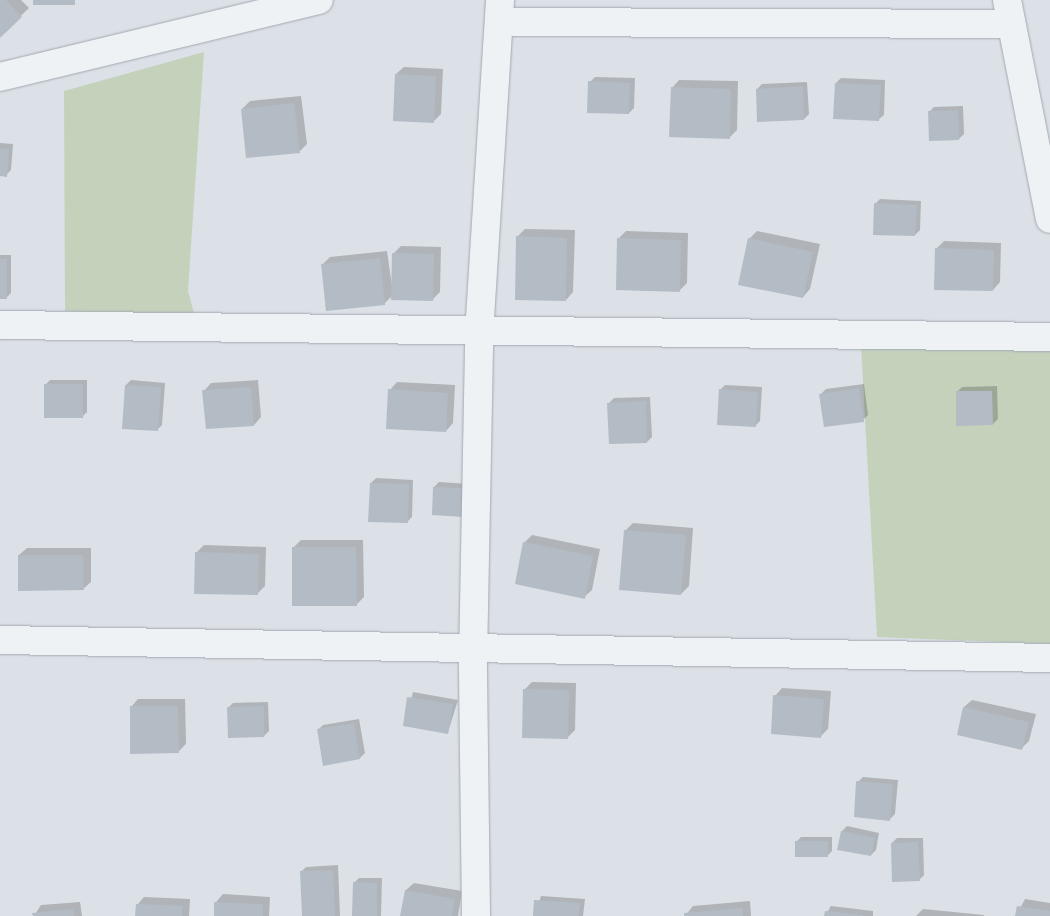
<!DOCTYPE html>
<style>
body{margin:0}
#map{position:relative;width:1050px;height:916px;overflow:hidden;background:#dce1e7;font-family:Helvetica,sans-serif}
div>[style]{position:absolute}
.green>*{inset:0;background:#c4d2bc}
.shadow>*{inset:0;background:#0003}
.building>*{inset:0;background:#b3bbc5}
.roads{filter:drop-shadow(0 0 1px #a1a8b1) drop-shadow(0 0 1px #a1a8b1)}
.minor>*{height:28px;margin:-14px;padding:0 14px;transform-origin:14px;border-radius:14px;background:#eff2f5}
span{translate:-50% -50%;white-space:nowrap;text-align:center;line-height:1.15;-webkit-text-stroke:4.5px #ebf0f5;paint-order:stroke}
</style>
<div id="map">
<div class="green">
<div style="clip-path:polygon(204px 52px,188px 291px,195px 317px,65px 311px,64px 91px)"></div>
<div style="clip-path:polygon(1050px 343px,1050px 644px,877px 637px,861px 345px)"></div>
</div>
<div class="shadow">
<div style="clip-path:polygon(0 0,21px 0,29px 8px,0 36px)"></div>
<div style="clip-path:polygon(404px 67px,443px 69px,441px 114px,433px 122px,396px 74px)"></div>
<div style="clip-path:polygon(595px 77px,635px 78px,634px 108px,629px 113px,590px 82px)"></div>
<div style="clip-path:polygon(841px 78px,885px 80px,884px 115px,879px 119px,836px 83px)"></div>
<div style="clip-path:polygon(679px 80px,738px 81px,737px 130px,730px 137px,672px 88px)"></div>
<div style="clip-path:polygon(807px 82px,809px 114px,804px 119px,757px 89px,762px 84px)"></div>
<div style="clip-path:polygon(301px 96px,307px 144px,299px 152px,242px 109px,250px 101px)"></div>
<div style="clip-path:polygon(963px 106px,964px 134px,959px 139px,929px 112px,934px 107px)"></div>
<div style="clip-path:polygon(0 143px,13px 144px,11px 170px,6px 175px,0 175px)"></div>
<div style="clip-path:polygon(880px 199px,921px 201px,920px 230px,915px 235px,875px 204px)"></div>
<div style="clip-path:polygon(525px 229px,575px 230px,573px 292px,566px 300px,517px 237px)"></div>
<div style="clip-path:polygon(626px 231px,688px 233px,687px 283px,679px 291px,618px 239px)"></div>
<div style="clip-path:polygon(757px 231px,820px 244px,810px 289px,803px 297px,749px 239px)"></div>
<div style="clip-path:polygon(944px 241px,1001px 243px,1000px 282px,993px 290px,936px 249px)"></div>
<div style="clip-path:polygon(401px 246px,441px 247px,440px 292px,432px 300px,392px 296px,384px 304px,322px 265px,330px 257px,387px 251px,392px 286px,393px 254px)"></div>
<div style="clip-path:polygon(0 255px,11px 255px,11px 293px,6px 298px,0 298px)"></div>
<div style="clip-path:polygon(50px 380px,87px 380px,87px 412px,82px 417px,45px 385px)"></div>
<div style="clip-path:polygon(131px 380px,165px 383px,162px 425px,157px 430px,126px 385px)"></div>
<div style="clip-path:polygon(258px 380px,261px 417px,254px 425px,204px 391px,211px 383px)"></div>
<div style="clip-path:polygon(397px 382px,455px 385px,453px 423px,446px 431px,390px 390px)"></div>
<div style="clip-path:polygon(864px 384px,868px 415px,863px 420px,821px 394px,826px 389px)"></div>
<div style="clip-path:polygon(725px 385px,762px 387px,760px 421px,755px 426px,720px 390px)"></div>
<div style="clip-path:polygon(997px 386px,998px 419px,993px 424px,957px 392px,962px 387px)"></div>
<div style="clip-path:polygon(650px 397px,652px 437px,647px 442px,609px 403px,614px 398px)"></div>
<div style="clip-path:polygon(376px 478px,413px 480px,412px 517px,407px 522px,371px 483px)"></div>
<div style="clip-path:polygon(439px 482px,469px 484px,433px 514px,434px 487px)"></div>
<div style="clip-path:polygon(633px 523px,693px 528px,689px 586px,681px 594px,625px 531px)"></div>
<div style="clip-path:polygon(532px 535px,600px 549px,592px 590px,584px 597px,524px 543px)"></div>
<div style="clip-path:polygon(301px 540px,363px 540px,364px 597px,356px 605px,293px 548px)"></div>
<div style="clip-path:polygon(204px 545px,266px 547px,265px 586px,257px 594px,196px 553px)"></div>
<div style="clip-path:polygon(27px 548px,91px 548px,91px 582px,83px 589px,19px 555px)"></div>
<div style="clip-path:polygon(532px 682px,576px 683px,575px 730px,567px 738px,524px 690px)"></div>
<div style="clip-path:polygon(782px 688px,831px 691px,828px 729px,820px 737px,775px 696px)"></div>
<div style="clip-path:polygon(413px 692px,458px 700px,448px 732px,404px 725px)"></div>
<div style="clip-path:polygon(138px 699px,185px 699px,186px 744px,178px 752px,131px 707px)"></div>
<div style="clip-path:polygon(972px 700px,1036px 714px,1029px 741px,1022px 748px,964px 707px)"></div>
<div style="clip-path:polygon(268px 702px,269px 731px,264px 736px,228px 708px,233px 703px)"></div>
<div style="clip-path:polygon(359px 719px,365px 753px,360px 758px,318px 730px,323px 725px)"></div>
<div style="clip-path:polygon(863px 777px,898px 780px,895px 814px,890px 819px,858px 782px)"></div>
<div style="clip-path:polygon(847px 826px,879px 833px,876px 850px,871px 855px,842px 831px)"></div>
<div style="clip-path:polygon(801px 837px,832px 837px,832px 851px,827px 856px,796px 842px)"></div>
<div style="clip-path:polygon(897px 838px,923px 838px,924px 875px,919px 880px,892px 843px)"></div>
<div style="clip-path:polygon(338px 865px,340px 916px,303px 916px,301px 872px,306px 867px)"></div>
<div style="clip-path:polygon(359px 878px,382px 878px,381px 916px,354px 916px,354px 883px)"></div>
<div style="clip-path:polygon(414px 883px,462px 891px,458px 916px,401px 916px,406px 890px)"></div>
<div style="clip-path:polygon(223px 894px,270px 897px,269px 916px,215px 916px,216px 902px)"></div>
<div style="clip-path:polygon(541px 896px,585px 899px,583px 916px,535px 916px)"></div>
<div style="clip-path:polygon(144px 897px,190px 899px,189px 916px,136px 916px,137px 905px)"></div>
<div style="clip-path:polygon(1025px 899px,1050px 903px,1050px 916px,1016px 916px)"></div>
<div style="clip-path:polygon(750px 901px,751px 916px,685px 916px,693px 906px)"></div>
<div style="clip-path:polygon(80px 902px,82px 916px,34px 916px,41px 905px)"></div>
<div style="clip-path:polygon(831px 906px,873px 911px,873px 916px,825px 916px)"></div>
<div style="clip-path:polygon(923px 909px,984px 915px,984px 916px,916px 916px)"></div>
</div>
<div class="building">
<div style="clip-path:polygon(0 0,6px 0,22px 17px,0 38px)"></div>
<div style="clip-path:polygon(33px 0,75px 0,75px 5px,33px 5px)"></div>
<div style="clip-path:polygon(395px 74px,436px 76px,434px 123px,393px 121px)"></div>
<div style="clip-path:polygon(588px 81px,630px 83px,629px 114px,587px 113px)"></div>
<div style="clip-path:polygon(835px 83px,881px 85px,879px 121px,833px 119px)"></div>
<div style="clip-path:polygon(803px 86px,804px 120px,757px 122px,756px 89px)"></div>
<div style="clip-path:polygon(671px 87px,731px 89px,730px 139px,669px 137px)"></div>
<div style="clip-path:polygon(294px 103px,300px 153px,246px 158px,241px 109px)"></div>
<div style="clip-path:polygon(958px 110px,959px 140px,929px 141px,928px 111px)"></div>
<div style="clip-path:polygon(0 148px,9px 149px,7px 177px,0 176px)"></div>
<div style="clip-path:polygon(874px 203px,917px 205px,915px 236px,873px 235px)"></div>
<div style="clip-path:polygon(516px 236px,567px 238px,566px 301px,515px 300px)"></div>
<div style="clip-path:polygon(617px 238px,681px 240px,680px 292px,616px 290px)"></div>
<div style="clip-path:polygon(748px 238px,813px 252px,803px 298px,738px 285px)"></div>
<div style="clip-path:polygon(935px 248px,994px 250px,993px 291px,934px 290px)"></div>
<div style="clip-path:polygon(392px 253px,434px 254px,433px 301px,391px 300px)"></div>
<div style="clip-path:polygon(380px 258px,385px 305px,326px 311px,321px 264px)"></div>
<div style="clip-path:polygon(0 259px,7px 259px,7px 299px,0 299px)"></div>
<div style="clip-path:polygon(44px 384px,83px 384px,83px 418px,44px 418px)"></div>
<div style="clip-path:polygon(125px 385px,161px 387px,158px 431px,122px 429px)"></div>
<div style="clip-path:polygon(251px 387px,254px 426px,206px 429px,202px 390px)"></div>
<div style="clip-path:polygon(859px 388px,864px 422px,824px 427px,819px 394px)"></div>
<div style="clip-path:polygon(388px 389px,448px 393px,446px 432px,386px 429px)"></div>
<div style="clip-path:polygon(719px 389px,758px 392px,756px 427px,717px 425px)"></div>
<div style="clip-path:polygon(956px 391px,992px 391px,993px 425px,956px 426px)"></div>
<div style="clip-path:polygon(646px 401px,647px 443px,609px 444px,607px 403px)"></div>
<div style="clip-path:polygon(370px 483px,409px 484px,408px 523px,368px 522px)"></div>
<div style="clip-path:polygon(433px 487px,465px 488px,464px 517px,432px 515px)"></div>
<div style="clip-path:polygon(624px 530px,686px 535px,681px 595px,619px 590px)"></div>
<div style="clip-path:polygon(523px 542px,593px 556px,585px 599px,515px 584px)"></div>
<div style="clip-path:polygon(292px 547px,356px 547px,357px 606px,292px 606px)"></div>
<div style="clip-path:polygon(195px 552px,259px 554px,258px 595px,194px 594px)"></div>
<div style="clip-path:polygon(18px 555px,83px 555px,84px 590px,18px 591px)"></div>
<div style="clip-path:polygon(523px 689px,569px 690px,568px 739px,522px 738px)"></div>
<div style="clip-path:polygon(773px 695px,824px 699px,821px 738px,771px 734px)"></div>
<div style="clip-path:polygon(407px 697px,453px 704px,448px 734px,403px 726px)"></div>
<div style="clip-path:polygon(130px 706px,178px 706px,179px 753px,130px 754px)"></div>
<div style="clip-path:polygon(264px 706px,264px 737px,228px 738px,227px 707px)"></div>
<div style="clip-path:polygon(963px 707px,1029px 722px,1022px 750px,957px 735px)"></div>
<div style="clip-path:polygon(354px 723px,360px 759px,323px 766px,317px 729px)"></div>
<div style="clip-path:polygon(856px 781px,893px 784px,890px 821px,854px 817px)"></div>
<div style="clip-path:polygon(841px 831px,875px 838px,871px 856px,837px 850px)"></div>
<div style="clip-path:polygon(795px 841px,828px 841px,828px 857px,795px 857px)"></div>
<div style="clip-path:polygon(918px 842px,920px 881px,892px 882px,891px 843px)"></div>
<div style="clip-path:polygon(333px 870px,335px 916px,302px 916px,300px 871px)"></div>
<div style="clip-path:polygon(353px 882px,377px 883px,377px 916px,352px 916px)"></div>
<div style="clip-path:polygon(405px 890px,455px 899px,452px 916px,400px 916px)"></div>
<div style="clip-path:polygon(534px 900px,580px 903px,579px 916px,533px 916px)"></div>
<div style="clip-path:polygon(214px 902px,263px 904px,263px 916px,214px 916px)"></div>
<div style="clip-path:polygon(136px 904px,183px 906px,182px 916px,135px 916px)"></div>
<div style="clip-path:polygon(1017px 906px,1050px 911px,1050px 916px,1015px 916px)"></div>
<div style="clip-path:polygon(743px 908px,743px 916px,684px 916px,684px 913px)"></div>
<div style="clip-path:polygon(73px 909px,74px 916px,33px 916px,32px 913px)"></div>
<div style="clip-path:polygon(825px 911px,863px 915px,863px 916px,824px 916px)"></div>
</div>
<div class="roads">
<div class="minor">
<div style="left:1007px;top:0;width:223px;rotate:78.9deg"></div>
<div style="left:499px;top:22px;width:512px;rotate:0.22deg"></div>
<div style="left:0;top:77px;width:328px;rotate:-13.6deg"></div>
<div style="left:0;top:325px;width:1050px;rotate:0.65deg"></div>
<div style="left:0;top:640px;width:1050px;rotate:0.98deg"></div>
<div style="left:476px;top:916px;width:256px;rotate:-90.7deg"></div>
<div style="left:473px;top:660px;width:326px;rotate:-88.9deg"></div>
<div style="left:479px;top:334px;width:335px;rotate:-86.4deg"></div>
</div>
</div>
</div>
